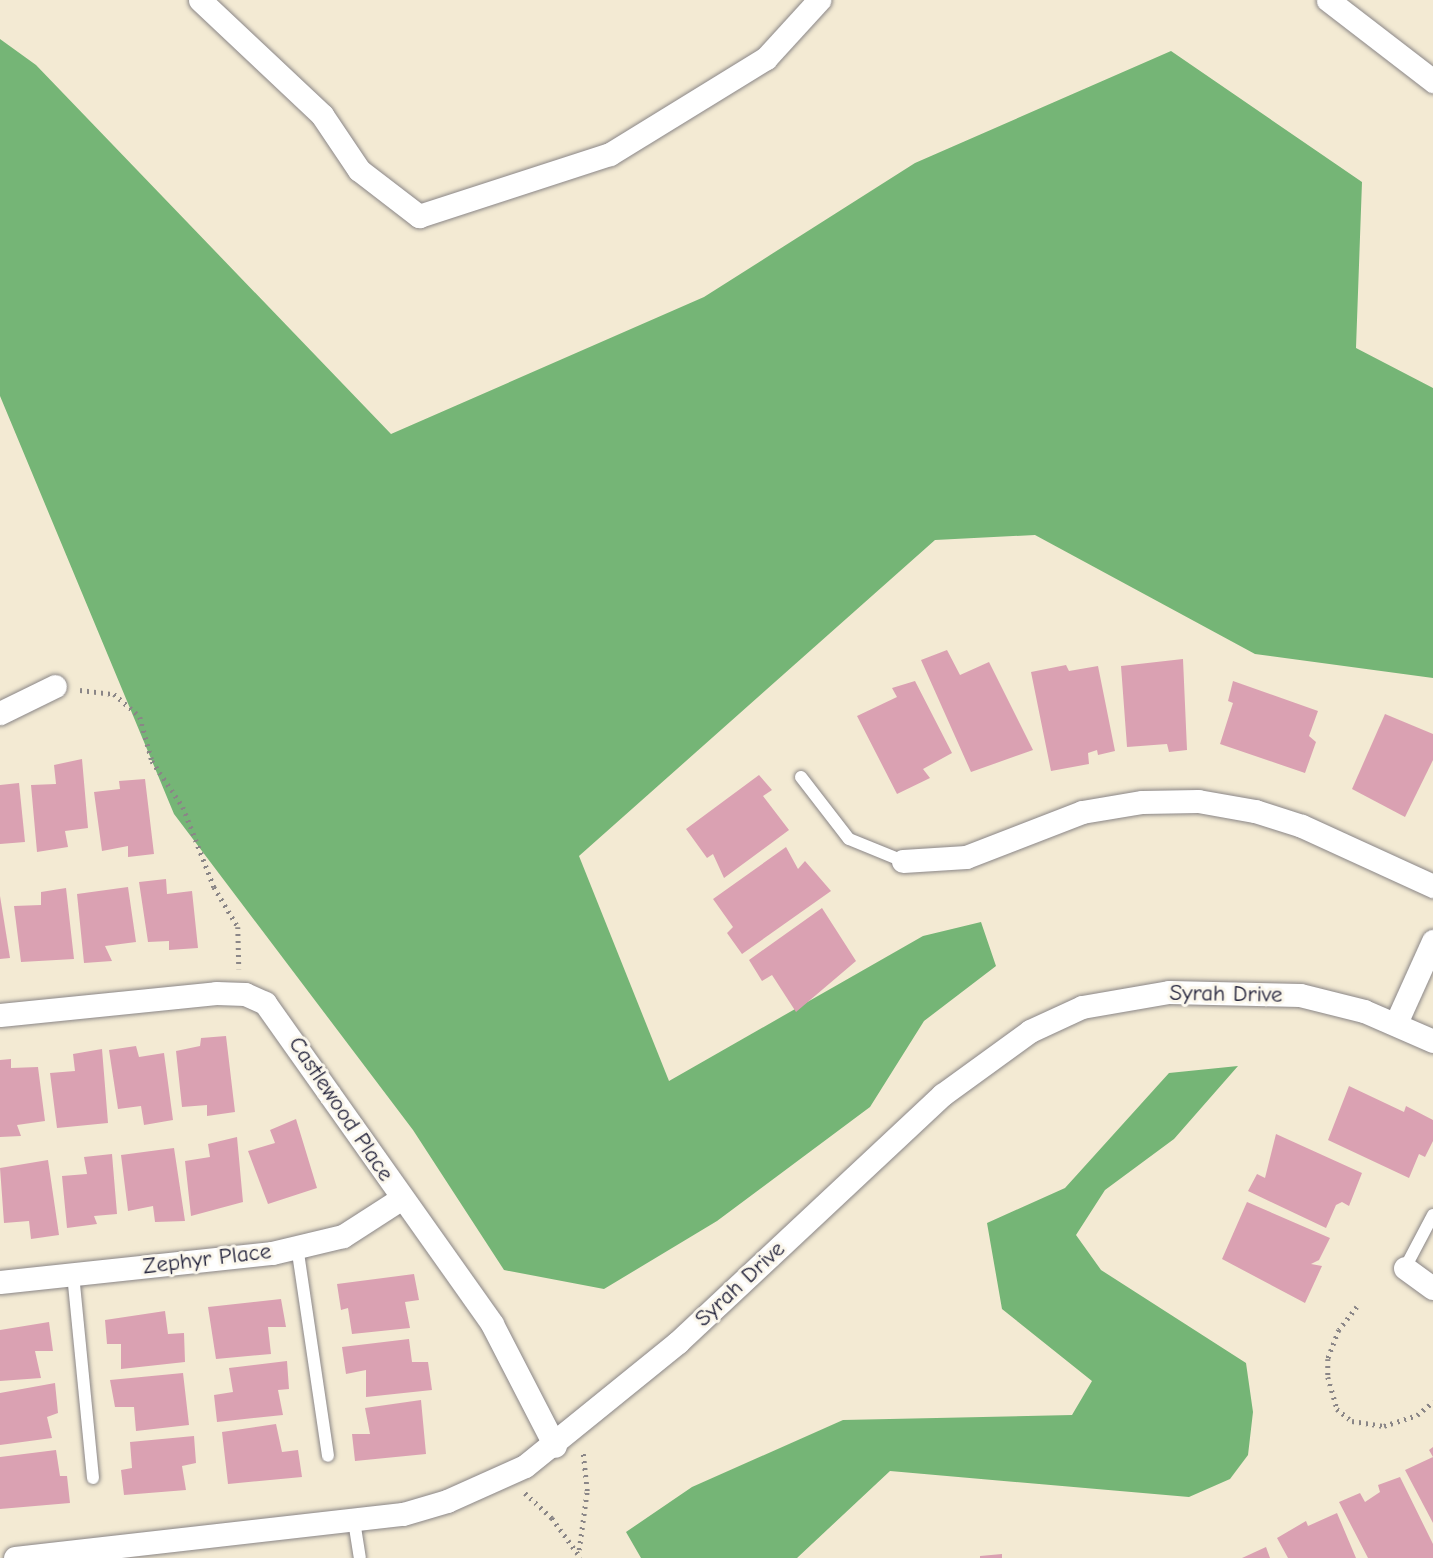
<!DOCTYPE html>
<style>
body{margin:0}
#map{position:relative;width:1433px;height:1558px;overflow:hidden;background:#f3ead3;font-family:"Comic Neue",sans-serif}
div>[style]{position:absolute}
.forest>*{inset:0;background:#75b576}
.building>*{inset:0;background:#daa1b2}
.path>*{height:4.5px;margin-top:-2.25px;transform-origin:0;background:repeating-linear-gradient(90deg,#8a8687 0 2px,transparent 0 7px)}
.roads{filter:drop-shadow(0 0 2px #8a8687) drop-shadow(0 0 2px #8a8687)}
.lane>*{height:12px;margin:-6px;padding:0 6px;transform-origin:6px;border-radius:6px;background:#fff}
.street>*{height:23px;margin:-11.5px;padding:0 11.5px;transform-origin:11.5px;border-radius:11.5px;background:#fff}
span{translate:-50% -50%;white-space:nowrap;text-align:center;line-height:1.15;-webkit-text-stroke:6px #fbf7ec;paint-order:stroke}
.street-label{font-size:23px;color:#22223b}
</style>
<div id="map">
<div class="forest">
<div style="clip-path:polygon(0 39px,36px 65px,391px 434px,704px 297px,915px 163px,1171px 51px,1362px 182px,1356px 348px,1433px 388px,1433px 678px,1255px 654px,1035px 535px,935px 540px,579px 856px,669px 1081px,923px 936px,981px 922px,996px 966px,924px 1021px,870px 1107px,717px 1221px,604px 1289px,504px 1270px,413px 1130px,174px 814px,0 396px)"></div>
<div style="clip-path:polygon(1238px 1066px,1174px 1139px,1105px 1190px,1076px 1235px,1101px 1270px,1246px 1363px,1253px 1412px,1248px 1455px,1230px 1479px,1189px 1497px,890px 1471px,797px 1558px,641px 1558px,626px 1532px,692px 1487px,843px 1420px,1072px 1415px,1092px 1381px,1002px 1309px,987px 1223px,1065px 1188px,1169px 1073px)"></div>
</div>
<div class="building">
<div style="clip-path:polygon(947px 650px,960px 675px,989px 662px,1033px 750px,971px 772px,921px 660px)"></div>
<div style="clip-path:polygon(1183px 659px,1187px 750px,1169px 752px,1167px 744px,1127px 747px,1121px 666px)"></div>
<div style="clip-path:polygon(1066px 665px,1069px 671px,1098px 666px,1115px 751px,1098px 755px,1097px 750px,1088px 753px,1089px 764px,1051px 771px,1031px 672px)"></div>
<div style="clip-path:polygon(915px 681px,952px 753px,923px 769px,930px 778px,897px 794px,857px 716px,897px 697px,892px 688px)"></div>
<div style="clip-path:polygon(1233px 681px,1318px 711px,1309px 736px,1316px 742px,1305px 773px,1220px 744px,1233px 703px,1228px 701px)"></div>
<div style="clip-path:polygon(1385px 714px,1433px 734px,1433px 760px,1405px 817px,1352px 789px)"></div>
<div style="clip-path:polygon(82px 759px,88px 828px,65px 831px,68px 847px,37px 852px,31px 785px,56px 784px,54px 765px)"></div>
<div style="clip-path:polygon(759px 775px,772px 790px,763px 796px,789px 830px,724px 878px,713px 854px,707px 858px,686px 829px)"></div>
<div style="clip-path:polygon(145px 779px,154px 854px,128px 857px,128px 846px,102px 851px,94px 792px,120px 789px,119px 781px)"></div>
<div style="clip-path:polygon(19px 783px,25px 842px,0 844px,0 785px)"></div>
<div style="clip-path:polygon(786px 847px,798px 869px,805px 861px,831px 891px,742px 954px,727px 933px,733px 927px,713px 899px)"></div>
<div style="clip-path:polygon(166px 879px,167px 894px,192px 891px,198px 948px,169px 950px,169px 941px,148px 942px,139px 882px)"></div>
<div style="clip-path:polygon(128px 887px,136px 942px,105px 946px,112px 961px,84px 963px,77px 894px)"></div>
<div style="clip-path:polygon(66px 888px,74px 959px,21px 962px,14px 906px,41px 905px,41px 892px)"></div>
<div style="clip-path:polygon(0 896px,10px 958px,0 959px)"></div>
<div style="clip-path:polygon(822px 908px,856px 961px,796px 1012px,772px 975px,762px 981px,749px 960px)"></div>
<div style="clip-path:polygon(226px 1036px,235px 1112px,207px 1116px,207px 1105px,182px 1107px,176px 1051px,200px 1046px,201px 1038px)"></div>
<div style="clip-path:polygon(136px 1046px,139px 1057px,164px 1053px,173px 1120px,144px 1125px,141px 1106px,118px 1109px,109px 1050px)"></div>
<div style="clip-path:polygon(102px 1049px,108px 1123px,57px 1128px,50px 1073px,75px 1071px,73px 1054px)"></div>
<div style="clip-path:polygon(11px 1059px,11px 1068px,38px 1067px,45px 1121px,17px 1125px,21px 1136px,0 1137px,0 1060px)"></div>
<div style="clip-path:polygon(1349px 1086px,1404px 1112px,1406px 1106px,1433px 1120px,1433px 1141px,1425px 1157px,1419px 1154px,1409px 1178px,1328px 1140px)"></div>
<div style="clip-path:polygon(296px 1119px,317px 1188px,268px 1204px,248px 1151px,275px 1143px,270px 1130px)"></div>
<div style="clip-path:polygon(1276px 1134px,1362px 1173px,1349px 1206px,1342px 1202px,1336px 1205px,1326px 1228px,1248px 1191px,1257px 1174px,1265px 1178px)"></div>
<div style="clip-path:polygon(237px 1137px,243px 1202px,191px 1216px,185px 1161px,210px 1157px,208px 1144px)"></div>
<div style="clip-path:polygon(174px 1148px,185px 1221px,155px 1222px,153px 1206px,128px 1211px,121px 1155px)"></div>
<div style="clip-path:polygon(112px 1154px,117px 1214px,94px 1216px,97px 1224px,67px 1228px,62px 1176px,87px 1174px,84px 1157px)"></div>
<div style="clip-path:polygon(48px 1160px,59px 1235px,31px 1239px,29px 1221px,4px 1223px,0 1168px)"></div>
<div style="clip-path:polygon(1247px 1202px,1330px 1238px,1319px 1260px,1311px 1264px,1322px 1266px,1305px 1303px,1222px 1259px)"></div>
<div style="clip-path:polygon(414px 1274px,419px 1300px,405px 1302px,410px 1328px,352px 1334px,348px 1308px,341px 1310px,337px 1284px)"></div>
<div style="clip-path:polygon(281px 1299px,286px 1327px,268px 1327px,271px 1354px,216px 1359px,208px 1307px)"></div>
<div style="clip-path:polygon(165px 1311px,168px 1334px,184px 1333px,185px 1362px,121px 1369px,121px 1344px,107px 1344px,105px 1320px)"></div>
<div style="clip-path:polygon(49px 1322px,53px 1351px,35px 1351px,41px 1378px,0 1381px,0 1330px)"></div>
<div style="clip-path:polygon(409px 1339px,412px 1362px,428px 1362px,432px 1390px,366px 1397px,366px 1370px,346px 1374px,342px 1347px)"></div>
<div style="clip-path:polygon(287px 1361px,289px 1389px,278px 1390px,283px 1415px,217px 1422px,214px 1395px,233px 1392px,229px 1368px)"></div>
<div style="clip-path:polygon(183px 1373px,189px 1425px,136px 1431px,134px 1407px,115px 1407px,110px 1380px)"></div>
<div style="clip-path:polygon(55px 1383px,58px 1413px,47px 1417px,52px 1438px,0 1445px,0 1393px)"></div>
<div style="clip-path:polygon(421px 1400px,426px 1454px,355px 1461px,352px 1434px,370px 1434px,365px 1408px)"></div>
<div style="clip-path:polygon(276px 1424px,282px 1452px,298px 1450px,302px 1477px,228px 1484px,222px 1432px)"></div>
<div style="clip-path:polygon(194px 1436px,196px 1463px,182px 1466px,186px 1490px,124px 1495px,121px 1470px,132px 1468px,130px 1442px)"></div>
<div style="clip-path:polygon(1433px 1447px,1433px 1523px,1405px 1470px,1433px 1457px,1429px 1450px)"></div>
<div style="clip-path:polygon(56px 1450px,60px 1476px,67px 1476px,70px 1503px,0 1509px,0 1457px)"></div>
<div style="clip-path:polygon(1400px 1477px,1433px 1544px,1433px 1558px,1368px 1558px,1339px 1502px,1360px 1493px,1365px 1502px,1380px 1492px,1378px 1485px)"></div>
<div style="clip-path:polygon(1337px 1513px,1356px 1558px,1288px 1558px,1277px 1538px,1306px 1521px,1308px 1526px)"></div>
<div style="clip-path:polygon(1266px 1547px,1270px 1558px,1242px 1558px)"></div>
<div style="clip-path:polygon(1002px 1554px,1002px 1558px,980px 1558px,980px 1556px)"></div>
</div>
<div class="path">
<div style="left:80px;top:690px;width:34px;rotate:7deg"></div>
<div style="left:114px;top:694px;width:35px;rotate:41deg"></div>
<div style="left:140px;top:717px;width:46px;rotate:74.7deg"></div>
<div style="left:152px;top:761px;width:55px;rotate:56deg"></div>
<div style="left:183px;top:807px;width:86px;rotate:68.8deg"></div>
<div style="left:214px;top:887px;width:47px;rotate:59deg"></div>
<div style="left:238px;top:927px;width:42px;rotate:88.6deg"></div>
<div style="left:1357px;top:1307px;width:29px;rotate:128deg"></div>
<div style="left:1339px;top:1330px;width:31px;rotate:111deg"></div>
<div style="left:1328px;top:1359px;width:18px;rotate:90deg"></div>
<div style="left:1328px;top:1377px;width:33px;rotate:74deg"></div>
<div style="left:1337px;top:1409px;width:19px;rotate:39deg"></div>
<div style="left:1352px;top:1421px;width:32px;rotate:9deg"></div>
<div style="left:1384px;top:1426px;width:35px;rotate:-18deg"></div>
<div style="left:1417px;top:1415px;width:21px;rotate:-39deg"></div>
<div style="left:525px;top:1493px;width:37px;rotate:43deg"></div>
<div style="left:552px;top:1518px;width:49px;rotate:54.1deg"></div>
<div style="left:579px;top:1550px;width:60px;rotate:-82.3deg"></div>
<div style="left:587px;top:1491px;width:39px;rotate:-96deg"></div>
</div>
<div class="roads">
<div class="lane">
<div style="left:801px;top:777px;width:78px;rotate:52.3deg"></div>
<div style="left:849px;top:839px;width:58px;rotate:22.2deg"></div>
<div style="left:297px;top:1246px;width:212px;rotate:81.6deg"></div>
<div style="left:1405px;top:1268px;width:60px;rotate:-62.2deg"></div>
<div style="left:73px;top:1274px;width:205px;rotate:84.4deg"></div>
<div style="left:354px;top:1521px;width:37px;rotate:81deg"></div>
</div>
<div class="street">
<div style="left:200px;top:0;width:168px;rotate:43.3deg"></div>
<div style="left:322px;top:115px;width:66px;rotate:56.1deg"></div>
<div style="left:359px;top:170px;width:76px;rotate:37.5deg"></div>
<div style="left:419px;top:216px;width:201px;rotate:-18deg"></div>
<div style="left:610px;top:154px;width:183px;rotate:-31.6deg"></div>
<div style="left:766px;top:58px;width:79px;rotate:-47.6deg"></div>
<div style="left:1328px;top:0;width:133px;rotate:37.6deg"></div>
<div style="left:0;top:713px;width:61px;rotate:-26.1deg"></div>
<div style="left:903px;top:861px;width:63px;rotate:-3.6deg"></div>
<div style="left:966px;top:857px;width:124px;rotate:-21.2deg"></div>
<div style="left:1082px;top:812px;width:61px;rotate:-9.5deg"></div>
<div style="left:1142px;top:802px;width:56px;rotate:-1deg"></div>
<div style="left:1198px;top:801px;width:58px;rotate:10deg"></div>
<div style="left:1255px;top:811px;width:49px;rotate:17.7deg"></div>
<div style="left:1302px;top:826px;width:144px;rotate:24.6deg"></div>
<div style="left:0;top:1015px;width:217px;rotate:-5.8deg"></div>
<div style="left:216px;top:993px;width:29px;rotate:2deg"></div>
<div style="left:245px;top:994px;width:22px;rotate:24deg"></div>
<div style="left:265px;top:1003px;width:393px;rotate:54.7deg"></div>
<div style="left:492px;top:1324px;width:137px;rotate:62.7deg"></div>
<div style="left:1396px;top:1023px;width:90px;rotate:-65.7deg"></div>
<div style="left:1405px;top:1268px;width:34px;rotate:36deg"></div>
<div style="left:0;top:1282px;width:274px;rotate:-6.1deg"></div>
<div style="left:272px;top:1253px;width:73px;rotate:-13.5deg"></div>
<div style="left:343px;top:1236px;width:70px;rotate:-32.8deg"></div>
<div style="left:15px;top:1558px;width:390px;rotate:-6.5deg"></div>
<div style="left:403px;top:1514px;width:46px;rotate:-16.5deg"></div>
<div style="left:447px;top:1501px;width:85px;rotate:-24.2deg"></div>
<div style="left:525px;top:1466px;width:197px;rotate:-39deg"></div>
<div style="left:678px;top:1342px;width:362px;rotate:-43.1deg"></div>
<div style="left:942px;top:1095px;width:109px;rotate:-36deg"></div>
<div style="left:1030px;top:1031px;width:57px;rotate:-24.8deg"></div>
<div style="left:1082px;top:1007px;width:88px;rotate:-9.8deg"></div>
<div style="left:1169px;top:992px;width:131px;rotate:1.3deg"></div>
<div style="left:1300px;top:995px;width:66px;rotate:14deg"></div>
<div style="left:1364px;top:1011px;width:75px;rotate:23.5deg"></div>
</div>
</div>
<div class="street-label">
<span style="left:1226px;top:994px;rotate:1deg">Syrah Drive</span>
<span style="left:341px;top:1109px;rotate:56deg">Castlewood Place</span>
<span style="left:207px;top:1259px;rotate:-7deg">Zephyr Place</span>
<span style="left:740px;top:1284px;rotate:-43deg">Syrah Drive</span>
</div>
</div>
